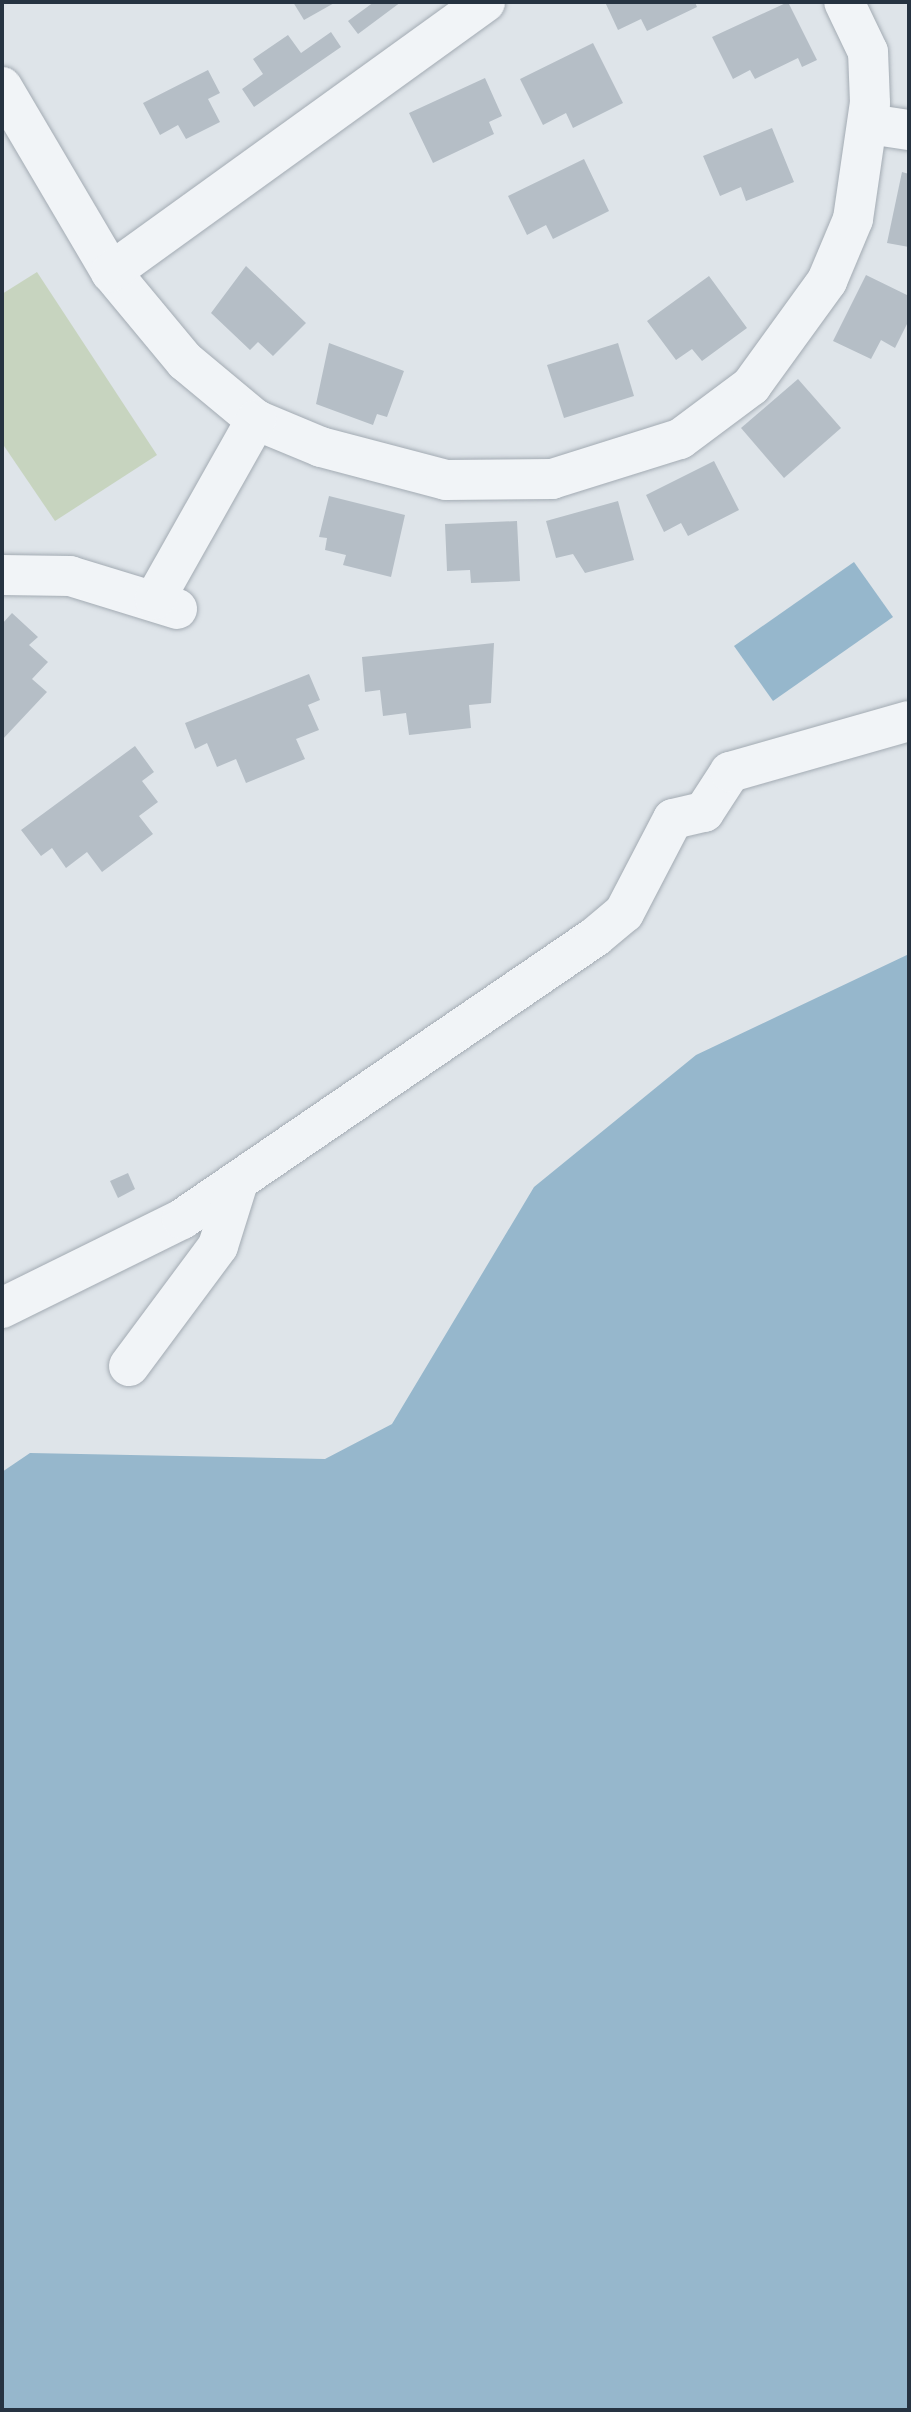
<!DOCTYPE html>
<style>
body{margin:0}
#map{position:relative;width:911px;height:2412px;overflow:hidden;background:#dee4e9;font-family:"Archivo Narrow",sans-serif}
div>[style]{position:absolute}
.green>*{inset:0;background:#c7d4bf}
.water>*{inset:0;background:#96b7cc}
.building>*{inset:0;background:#b5bec6}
.roads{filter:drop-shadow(0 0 2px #a3abb3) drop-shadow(0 0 2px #a3abb3)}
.street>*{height:40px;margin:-20px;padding:0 20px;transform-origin:20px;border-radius:20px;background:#f1f4f7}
span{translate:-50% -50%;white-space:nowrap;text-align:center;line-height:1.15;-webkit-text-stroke:6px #eef2f6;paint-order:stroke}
.frame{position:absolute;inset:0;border:4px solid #263341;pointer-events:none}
</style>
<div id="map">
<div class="green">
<div style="clip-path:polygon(37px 272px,157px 455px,55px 521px,2px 443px,2px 294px)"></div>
</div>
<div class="water">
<div style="clip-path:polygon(854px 562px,893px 617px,773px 701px,734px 646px)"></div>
<div style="clip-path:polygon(909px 954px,909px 2410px,2px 2410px,2px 1472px,30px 1453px,325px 1459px,392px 1424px,534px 1187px,696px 1055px)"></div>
</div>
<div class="building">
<div style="clip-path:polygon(293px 2px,336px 2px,304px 20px)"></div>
<div style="clip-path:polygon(374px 2px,401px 2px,358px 34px,348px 21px)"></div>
<div style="clip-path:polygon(605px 2px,695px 2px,697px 7px,647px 31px,641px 19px,618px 30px)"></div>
<div style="clip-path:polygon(788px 2px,817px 60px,802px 67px,798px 58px,755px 79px,750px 70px,733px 79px,712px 37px)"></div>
<div style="clip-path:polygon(331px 32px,341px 47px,254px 107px,242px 89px,263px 74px,253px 59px,288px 35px,301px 53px)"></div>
<div style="clip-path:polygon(593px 43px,623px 103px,573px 128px,566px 113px,543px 125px,520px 79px)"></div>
<div style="clip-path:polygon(208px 70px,220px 93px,208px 99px,220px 122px,186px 139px,178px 125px,160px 135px,143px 103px)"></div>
<div style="clip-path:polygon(485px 78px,502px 116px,489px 122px,494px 134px,433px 163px,409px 113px)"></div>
<div style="clip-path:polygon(772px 128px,794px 182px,746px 201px,741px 187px,720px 196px,703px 156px)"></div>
<div style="clip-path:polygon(584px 159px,609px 211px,553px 239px,546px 225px,527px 235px,508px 196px)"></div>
<div style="clip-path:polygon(902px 172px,909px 174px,909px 247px,887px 243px)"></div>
<div style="clip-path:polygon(246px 266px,306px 323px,273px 356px,258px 342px,250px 350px,211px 313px)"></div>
<div style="clip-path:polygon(866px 275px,909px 296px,909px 320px,895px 348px,881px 340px,871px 359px,833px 341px)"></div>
<div style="clip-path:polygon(709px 276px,747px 328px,702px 361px,692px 349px,676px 360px,647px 321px)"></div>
<div style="clip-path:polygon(329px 343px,404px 371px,387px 417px,377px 414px,373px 425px,316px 404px)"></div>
<div style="clip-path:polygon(618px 343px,634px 396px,564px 418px,547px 365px)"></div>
<div style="clip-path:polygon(798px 379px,841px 428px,784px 478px,741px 428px)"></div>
<div style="clip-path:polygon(714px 461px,739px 510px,688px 536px,681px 523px,664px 532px,646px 495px)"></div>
<div style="clip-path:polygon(329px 496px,405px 515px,391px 577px,343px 565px,346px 555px,325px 550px,327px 538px,319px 537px)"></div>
<div style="clip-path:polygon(618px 501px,634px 560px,585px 573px,573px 554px,556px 558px,546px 521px)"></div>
<div style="clip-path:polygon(517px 521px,520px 581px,471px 583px,470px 570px,447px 571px,445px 524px)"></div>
<div style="clip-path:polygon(12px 613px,38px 637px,29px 645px,48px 662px,32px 679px,47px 692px,2px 740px,2px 624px)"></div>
<div style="clip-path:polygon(494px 643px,491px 703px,469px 705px,471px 728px,409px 735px,406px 713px,383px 716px,380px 690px,365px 692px,362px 657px)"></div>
<div style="clip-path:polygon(309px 674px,320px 700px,308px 705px,319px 730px,296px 739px,305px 759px,246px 783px,236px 759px,217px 767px,207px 743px,195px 749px,185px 723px)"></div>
<div style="clip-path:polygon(135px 746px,154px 772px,142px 781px,158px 802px,139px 816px,153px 834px,102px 872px,87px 852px,66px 868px,52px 848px,41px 856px,21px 830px)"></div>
<div style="clip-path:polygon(128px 1173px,135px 1189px,118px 1198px,110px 1181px)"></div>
</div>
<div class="roads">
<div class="street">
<div style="left:2px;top:87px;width:215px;rotate:59.5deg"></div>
<div style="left:111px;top:272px;width:116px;rotate:50.3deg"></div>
<div style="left:185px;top:361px;width:92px;rotate:39.7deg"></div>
<div style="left:256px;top:420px;width:70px;rotate:22.6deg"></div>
<div style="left:321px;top:447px;width:129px;rotate:14.8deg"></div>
<div style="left:446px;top:480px;width:106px;rotate:-0.5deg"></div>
<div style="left:552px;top:479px;width:134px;rotate:-17.4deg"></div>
<div style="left:680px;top:439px;width:89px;rotate:-36.7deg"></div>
<div style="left:751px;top:386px;width:130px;rotate:-54.1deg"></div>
<div style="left:827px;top:281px;width:67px;rotate:-67.2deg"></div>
<div style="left:853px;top:219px;width:117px;rotate:-81.7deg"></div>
<div style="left:870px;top:103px;width:51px;rotate:-92.2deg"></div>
<div style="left:868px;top:52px;width:55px;rotate:-115.6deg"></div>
<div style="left:869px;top:124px;width:40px;rotate:8.5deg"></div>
<div style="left:111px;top:272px;width:461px;rotate:-35.8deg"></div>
<div style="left:2px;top:575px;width:68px;rotate:0.8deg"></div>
<div style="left:70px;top:576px;width:112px;rotate:17.1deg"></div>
<div style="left:155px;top:599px;width:206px;rotate:-60.6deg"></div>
<div style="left:2px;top:1308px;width:201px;rotate:-26.3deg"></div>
<div style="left:182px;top:1219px;width:500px;rotate:-34.33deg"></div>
<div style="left:595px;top:937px;width:38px;rotate:-40deg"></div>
<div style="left:624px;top:913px;width:106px;rotate:-62.5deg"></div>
<div style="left:673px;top:819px;width:32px;rotate:-13deg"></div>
<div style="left:704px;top:812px;width:48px;rotate:-57deg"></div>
<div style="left:730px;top:772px;width:186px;rotate:-15.9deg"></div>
<div style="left:129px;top:1366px;width:149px;rotate:-53.4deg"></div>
<div style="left:218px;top:1246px;width:67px;rotate:-72.6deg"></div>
</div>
</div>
<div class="frame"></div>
</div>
